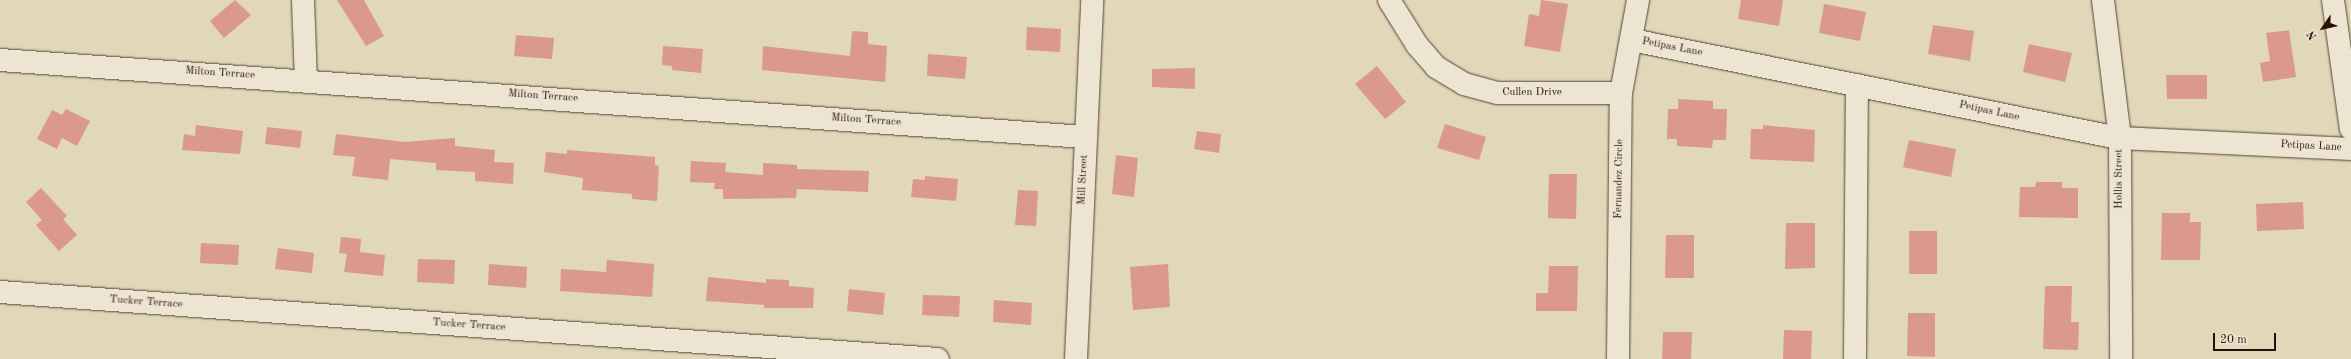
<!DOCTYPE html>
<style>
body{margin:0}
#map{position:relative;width:2351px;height:359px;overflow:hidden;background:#e1d7b9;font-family:"Old Standard TT",serif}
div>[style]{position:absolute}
.building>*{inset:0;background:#da998a}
.roads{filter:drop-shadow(0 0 1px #584133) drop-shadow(0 0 1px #584133)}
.minor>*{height:22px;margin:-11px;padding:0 11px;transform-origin:11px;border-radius:11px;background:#ece5d2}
.tertiary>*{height:22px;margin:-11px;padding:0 11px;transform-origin:11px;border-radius:11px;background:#ece5d2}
span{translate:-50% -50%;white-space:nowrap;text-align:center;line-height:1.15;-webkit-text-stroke:3px #ece5d2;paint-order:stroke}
.street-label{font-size:11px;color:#2a0f06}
.north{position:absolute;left:2303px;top:8px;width:40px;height:40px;-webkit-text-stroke:3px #ece5d2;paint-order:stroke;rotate:236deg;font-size:11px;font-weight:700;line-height:16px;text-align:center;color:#2a0f06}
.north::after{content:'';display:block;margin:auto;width:14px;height:18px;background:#2a0f06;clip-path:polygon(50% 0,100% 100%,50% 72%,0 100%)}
.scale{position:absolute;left:2213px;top:333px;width:63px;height:18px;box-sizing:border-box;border:2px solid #2a0f06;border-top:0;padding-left:5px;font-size:12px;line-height:14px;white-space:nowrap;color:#2a0f06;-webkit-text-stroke:3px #ece5d2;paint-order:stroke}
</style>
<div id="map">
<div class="building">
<div style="clip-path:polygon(235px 0,251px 15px,224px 38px,210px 21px)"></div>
<div style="clip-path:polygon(337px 0,364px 0,384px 36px,366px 46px)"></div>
<div style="clip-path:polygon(1541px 0,1568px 4px,1560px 52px,1524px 46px,1529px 14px,1539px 16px)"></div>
<div style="clip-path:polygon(1741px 0,1783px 0,1779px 26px,1738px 19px)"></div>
<div style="clip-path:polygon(1824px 4px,1866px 12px,1860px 41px,1819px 33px)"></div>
<div style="clip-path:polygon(1933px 25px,1974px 31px,1970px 61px,1928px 54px)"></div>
<div style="clip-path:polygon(1027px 27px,1061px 29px,1060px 52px,1026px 50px)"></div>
<div style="clip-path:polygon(2289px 30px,2296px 77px,2263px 82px,2260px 63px,2270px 61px,2266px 33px)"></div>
<div style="clip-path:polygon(852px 31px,868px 32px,868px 44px,887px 46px,885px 82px,762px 70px,763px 46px,850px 56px)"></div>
<div style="clip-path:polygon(516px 35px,554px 38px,552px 59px,514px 56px)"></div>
<div style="clip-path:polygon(2029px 44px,2072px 53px,2065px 82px,2023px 72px)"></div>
<div style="clip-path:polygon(663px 46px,703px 49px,701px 73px,672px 70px,672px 66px,662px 65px)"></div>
<div style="clip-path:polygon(928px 54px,967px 57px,965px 79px,927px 76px)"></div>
<div style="clip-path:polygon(1377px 66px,1406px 102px,1385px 119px,1355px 84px)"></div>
<div style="clip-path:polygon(1195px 68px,1195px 89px,1152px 87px,1152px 69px)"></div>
<div style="clip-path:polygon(2166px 75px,2207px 75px,2207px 99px,2167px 99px)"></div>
<div style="clip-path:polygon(1678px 99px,1713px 101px,1713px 109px,1727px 109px,1726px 140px,1713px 140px,1712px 148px,1677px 146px,1677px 139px,1667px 139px,1668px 109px,1678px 109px)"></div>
<div style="clip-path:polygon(66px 109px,90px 121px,77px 146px,62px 138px,57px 149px,37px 139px,52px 110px,62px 115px)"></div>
<div style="clip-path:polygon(1445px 124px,1486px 137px,1479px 160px,1437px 148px)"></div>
<div style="clip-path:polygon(196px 125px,243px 131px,240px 154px,182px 150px,184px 134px,195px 136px)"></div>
<div style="clip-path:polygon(1763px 125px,1815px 130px,1814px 162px,1750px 159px,1751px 129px,1763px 129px)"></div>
<div style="clip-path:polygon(267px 127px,302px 131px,300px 148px,265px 144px)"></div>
<div style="clip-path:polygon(1197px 131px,1221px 134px,1219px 153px,1194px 149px)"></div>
<div style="clip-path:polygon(336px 134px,405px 142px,455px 138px,455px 146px,495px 150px,494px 162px,514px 163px,513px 184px,475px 181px,475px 172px,436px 170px,436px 163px,390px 159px,388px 180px,352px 176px,355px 157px,333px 155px)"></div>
<div style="clip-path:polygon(1909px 140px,1956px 149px,1951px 177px,1903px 167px)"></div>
<div style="clip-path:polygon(567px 150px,655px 157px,655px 165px,659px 166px,657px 201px,632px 199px,632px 194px,582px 190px,583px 178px,544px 172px,546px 152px,567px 154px)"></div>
<div style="clip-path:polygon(1116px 155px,1138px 158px,1134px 197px,1112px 194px)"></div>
<div style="clip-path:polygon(691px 161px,726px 163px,725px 172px,763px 175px,763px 163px,797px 165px,797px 169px,869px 171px,868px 192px,797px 189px,796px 198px,723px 199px,723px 189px,714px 189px,715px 183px,690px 182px)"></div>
<div style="clip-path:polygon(1549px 174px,1577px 174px,1576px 219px,1548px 218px)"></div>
<div style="clip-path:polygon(925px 176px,958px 179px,956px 201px,911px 197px,913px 179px,925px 180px)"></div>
<div style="clip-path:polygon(2036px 182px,2062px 182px,2062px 188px,2078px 188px,2078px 218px,2019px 217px,2020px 187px,2035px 187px)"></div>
<div style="clip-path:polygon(41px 188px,67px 216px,63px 219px,77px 235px,59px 251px,36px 225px,42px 220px,26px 202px)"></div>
<div style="clip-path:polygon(1018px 190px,1038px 191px,1036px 226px,1015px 225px)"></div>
<div style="clip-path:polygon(2303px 202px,2304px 229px,2257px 231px,2256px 204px)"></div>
<div style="clip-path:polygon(2162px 213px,2190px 213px,2190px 222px,2201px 222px,2200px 260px,2161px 260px)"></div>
<div style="clip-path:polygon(1786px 223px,1815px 223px,1815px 268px,1785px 269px)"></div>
<div style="clip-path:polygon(1909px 231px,1937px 231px,1937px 274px,1909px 274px)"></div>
<div style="clip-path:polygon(1666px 235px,1694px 235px,1694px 278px,1665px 278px)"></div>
<div style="clip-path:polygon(341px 237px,361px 239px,360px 252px,385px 255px,383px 276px,344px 272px,347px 254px,339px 253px)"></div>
<div style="clip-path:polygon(201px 243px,239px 245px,238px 265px,200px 263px)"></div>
<div style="clip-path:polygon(278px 248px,314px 253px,312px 273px,275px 269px)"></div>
<div style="clip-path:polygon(418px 259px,455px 260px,454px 284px,417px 282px)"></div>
<div style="clip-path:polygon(607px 260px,654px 264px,652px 297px,560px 291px,561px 269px,606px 272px)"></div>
<div style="clip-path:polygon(489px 264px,527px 267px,526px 288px,488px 285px)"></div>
<div style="clip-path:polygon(1168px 264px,1170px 307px,1133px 310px,1130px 267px)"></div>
<div style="clip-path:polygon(1549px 266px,1578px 266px,1577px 311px,1536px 311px,1536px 293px,1548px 293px)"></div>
<div style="clip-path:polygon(708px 277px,766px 283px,766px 279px,789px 280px,789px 286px,814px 288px,813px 308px,764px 308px,764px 305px,706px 301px)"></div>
<div style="clip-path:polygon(2045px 286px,2072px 286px,2071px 322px,2079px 322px,2078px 350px,2043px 349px)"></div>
<div style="clip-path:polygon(849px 289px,885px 293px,883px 315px,847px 311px)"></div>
<div style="clip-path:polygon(923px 295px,960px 296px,959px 317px,922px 315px)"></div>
<div style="clip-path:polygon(994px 300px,1032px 303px,1031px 325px,993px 322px)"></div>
<div style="clip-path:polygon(1908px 313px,1935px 313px,1935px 357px,1907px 356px)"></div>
<div style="clip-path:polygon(1784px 330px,1812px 331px,1811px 359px,1783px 359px)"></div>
<div style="clip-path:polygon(1663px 332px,1692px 332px,1691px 359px,1662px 359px)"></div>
</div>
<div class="roads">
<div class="minor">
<div style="left:303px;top:0;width:80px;rotate:87.9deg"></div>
<div style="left:1389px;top:0;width:53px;rotate:58.1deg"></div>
<div style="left:1417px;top:45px;width:29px;rotate:49deg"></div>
<div style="left:1436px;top:67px;width:33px;rotate:31deg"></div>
<div style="left:1464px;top:84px;width:35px;rotate:15deg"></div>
<div style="left:1498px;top:93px;width:123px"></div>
<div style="left:2103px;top:0;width:139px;rotate:83deg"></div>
<div style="left:2120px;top:138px;width:221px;rotate:89.7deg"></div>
<div style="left:2333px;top:0;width:130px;rotate:82.1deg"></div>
<div style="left:1632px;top:40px;width:498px;rotate:11.4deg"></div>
<div style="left:2120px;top:138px;width:231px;rotate:2.7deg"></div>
<div style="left:0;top:60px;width:1089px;rotate:4.06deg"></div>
<div style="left:0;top:292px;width:940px;rotate:4.09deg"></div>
<div style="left:1618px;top:359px;width:266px;rotate:-89.4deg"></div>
<div style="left:1621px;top:93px;width:95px;rotate:-79.6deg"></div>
<div style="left:1855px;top:359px;width:274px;rotate:-89.6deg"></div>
</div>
<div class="tertiary">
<div style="left:1076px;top:359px;width:359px;rotate:-87.4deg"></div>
</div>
</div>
<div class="street-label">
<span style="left:1672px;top:48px;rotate:11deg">Petipas Lane</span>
<span style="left:220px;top:74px;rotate:4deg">Milton Terrace</span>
<span style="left:1532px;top:93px">Cullen Drive</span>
<span style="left:543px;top:97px;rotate:4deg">Milton Terrace</span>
<span style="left:1989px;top:112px;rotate:12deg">Petipas Lane</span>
<span style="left:866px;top:121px;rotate:4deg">Milton Terrace</span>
<span style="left:2311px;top:147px;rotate:3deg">Petipas Lane</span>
<span style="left:1620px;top:179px;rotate:-89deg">Fernandez Circle</span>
<span style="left:2120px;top:179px;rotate:-90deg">Hollis Street</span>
<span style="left:1084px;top:180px;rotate:-87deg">Mill Street</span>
<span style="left:146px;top:303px;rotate:4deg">Tucker Terrace</span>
<span style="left:469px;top:326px;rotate:4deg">Tucker Terrace</span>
</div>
<div class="north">N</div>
<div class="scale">20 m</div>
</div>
